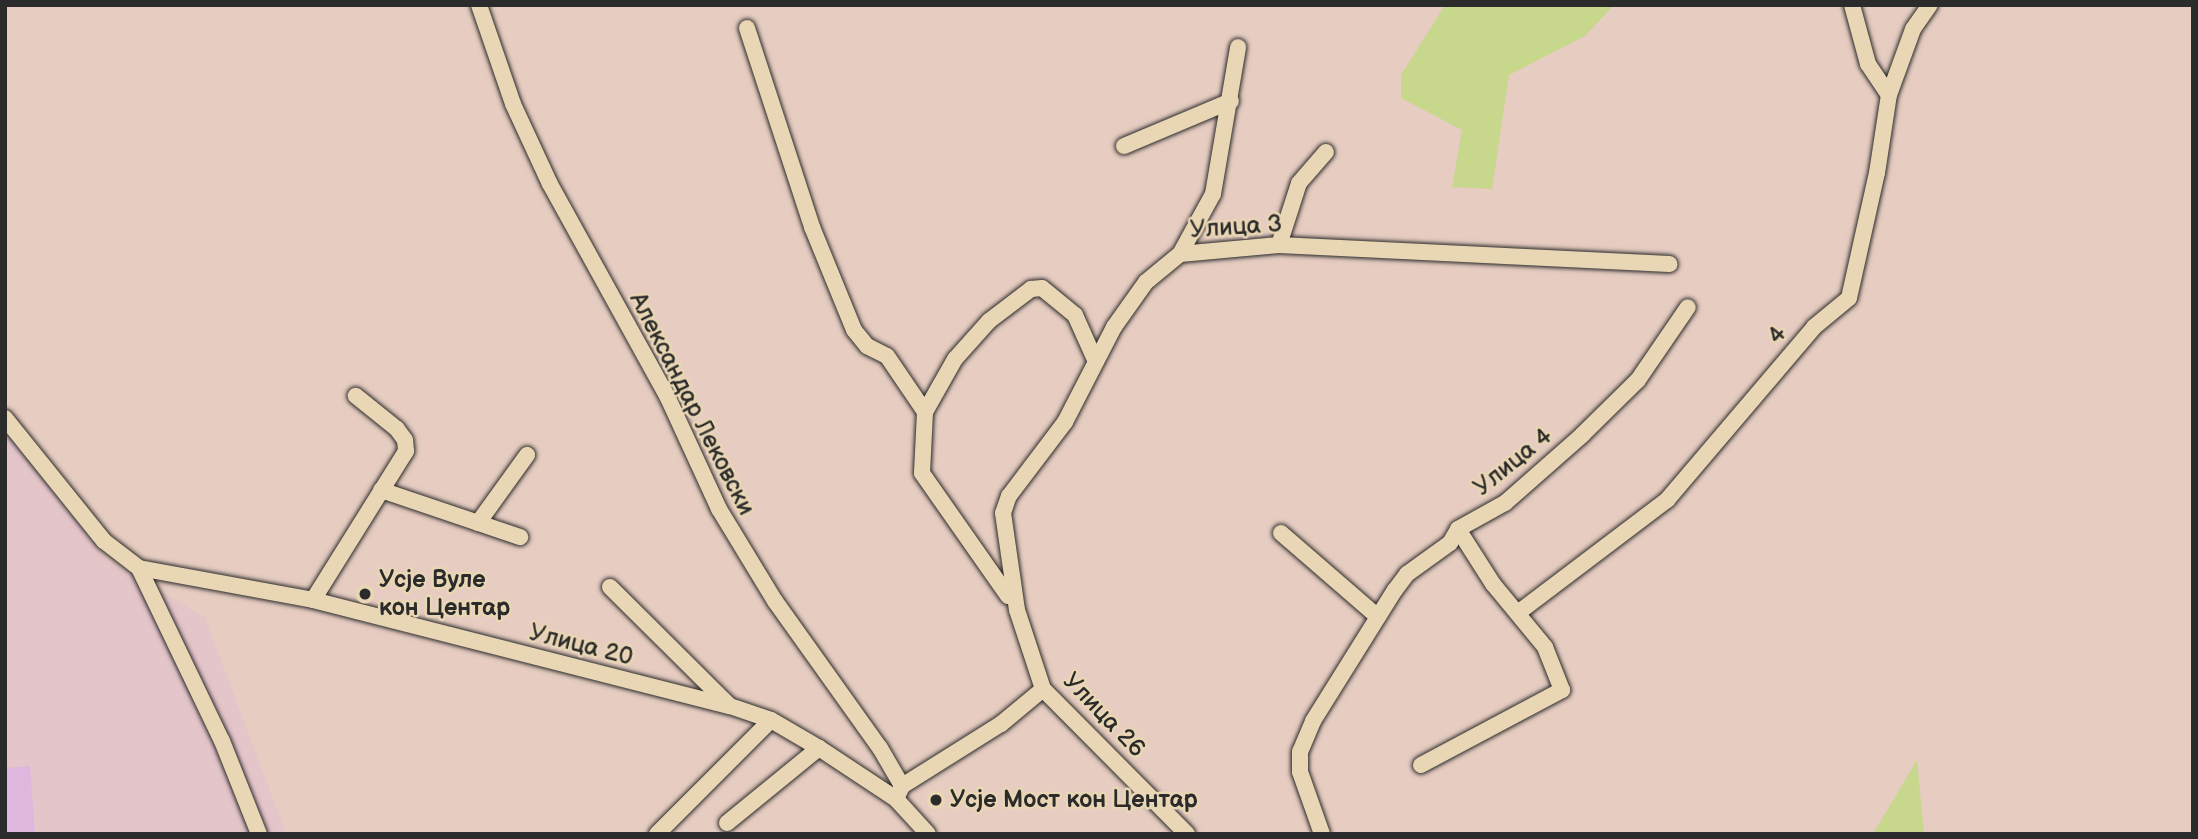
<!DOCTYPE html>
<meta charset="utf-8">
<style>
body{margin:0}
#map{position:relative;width:2198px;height:839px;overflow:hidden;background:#e6ccc1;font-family:"Balsamiq Sans",sans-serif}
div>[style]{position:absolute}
.built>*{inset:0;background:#e4c5ca}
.green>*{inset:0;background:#c7d78b}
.building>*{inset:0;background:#deb6de}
.roads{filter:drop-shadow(0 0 2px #2b2b2b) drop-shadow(0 0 2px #2b2b2b)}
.minor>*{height:16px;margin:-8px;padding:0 8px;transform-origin:8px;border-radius:8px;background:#e9d6b4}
.dots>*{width:19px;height:19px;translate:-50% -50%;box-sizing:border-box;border:4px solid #e9d6b4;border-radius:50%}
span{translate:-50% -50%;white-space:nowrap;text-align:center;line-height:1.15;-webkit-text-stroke:5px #e9d6b4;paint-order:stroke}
.street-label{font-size:24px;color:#2b2b2b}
.poi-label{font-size:24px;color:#2b2b2b;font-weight:700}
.left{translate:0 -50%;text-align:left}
.frame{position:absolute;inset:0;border:7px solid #2b2b2b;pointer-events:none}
</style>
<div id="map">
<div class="built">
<div style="clip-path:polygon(5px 432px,108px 562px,205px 617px,286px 834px,5px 834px)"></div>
</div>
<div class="green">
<div style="clip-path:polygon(1445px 5px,1614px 5px,1585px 36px,1509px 75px,1492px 189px,1452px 187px,1462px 130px,1401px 98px,1401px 75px)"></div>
<div style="clip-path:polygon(1917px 760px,1924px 834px,1873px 834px)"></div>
</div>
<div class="building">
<div style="clip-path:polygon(30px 766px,35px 834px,5px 834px,5px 768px)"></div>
</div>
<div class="roads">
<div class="minor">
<div style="left:479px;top:5px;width:105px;rotate:71deg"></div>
<div style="left:513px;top:104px;width:88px;rotate:65.2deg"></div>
<div style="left:550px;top:184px;width:244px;rotate:61.1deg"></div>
<div style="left:668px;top:398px;width:122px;rotate:65.3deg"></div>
<div style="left:719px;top:509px;width:108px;rotate:58.7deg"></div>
<div style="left:775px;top:601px;width:181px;rotate:54.5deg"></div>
<div style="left:880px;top:748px;width:44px;rotate:59.9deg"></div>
<div style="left:902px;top:786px;width:14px;rotate:115deg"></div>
<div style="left:1852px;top:5px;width:61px;rotate:74.8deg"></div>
<div style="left:1868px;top:64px;width:37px;rotate:56deg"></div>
<div style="left:747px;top:28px;width:209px;rotate:71.9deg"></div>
<div style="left:812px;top:227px;width:111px;rotate:67.8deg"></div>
<div style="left:854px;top:330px;width:21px;rotate:51deg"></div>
<div style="left:867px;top:346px;width:22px;rotate:27deg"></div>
<div style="left:887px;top:356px;width:68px;rotate:55.8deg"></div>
<div style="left:1124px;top:146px;width:116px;rotate:-22.8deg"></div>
<div style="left:1279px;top:245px;width:65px;rotate:-72.1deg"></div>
<div style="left:1299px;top:183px;width:41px;rotate:-48.9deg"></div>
<div style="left:1180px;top:254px;width:68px;rotate:-61.2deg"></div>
<div style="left:1213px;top:194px;width:149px;rotate:-80.3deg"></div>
<div style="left:5px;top:418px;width:158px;rotate:51.2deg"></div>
<div style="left:104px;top:541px;width:44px;rotate:37.6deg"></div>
<div style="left:139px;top:568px;width:177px;rotate:10.4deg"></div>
<div style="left:313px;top:600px;width:430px;rotate:14.3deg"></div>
<div style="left:730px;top:706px;width:43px;rotate:18.9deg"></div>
<div style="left:771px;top:720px;width:56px;rotate:30.3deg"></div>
<div style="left:819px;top:748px;width:92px;rotate:33.5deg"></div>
<div style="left:896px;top:799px;width:47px;rotate:47.6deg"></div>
<div style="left:381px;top:490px;width:147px;rotate:18.7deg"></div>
<div style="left:478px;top:523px;width:84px;rotate:-54.2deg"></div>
<div style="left:1281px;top:533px;width:128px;rotate:40.9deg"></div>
<div style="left:139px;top:568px;width:192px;rotate:64.4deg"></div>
<div style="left:222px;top:741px;width:100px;rotate:68.3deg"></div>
<div style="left:610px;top:587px;width:169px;rotate:44.8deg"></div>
<div style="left:1008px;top:596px;width:150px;rotate:-125deg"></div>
<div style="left:922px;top:473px;width:61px;rotate:-87.2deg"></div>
<div style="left:925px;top:412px;width:61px;rotate:-60.5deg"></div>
<div style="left:955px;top:359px;width:51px;rotate:-48.2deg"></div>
<div style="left:989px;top:321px;width:53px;rotate:-37.3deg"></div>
<div style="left:1031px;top:289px;width:11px;rotate:-5deg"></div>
<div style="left:1042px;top:288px;width:43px;rotate:39.3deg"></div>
<div style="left:1075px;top:315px;width:51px;rotate:65.9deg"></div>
<div style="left:313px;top:600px;width:176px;rotate:-58deg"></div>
<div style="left:406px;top:451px;width:11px;rotate:-95deg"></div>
<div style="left:405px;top:440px;width:14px;rotate:-126deg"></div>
<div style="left:397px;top:429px;width:53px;rotate:-141.2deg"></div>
<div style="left:1519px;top:612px;width:186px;rotate:-37.1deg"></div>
<div style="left:1667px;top:500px;width:227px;rotate:-49.6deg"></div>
<div style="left:1814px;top:327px;width:45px;rotate:-39.6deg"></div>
<div style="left:1849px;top:298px;width:128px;rotate:-77.4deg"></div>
<div style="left:1877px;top:173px;width:79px;rotate:-81.3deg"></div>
<div style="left:1889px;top:95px;width:70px;rotate:-70deg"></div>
<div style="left:1913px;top:29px;width:29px;rotate:-55deg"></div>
<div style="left:1421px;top:765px;width:160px;rotate:-28deg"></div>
<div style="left:1562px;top:690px;width:46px;rotate:-111.6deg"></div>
<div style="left:1545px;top:647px;width:82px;rotate:-129.5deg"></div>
<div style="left:1493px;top:584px;width:65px;rotate:-122.5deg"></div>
<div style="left:902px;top:786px;width:117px;rotate:-32.1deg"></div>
<div style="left:1001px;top:724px;width:55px;rotate:-39.8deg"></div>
<div style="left:727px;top:823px;width:119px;rotate:-39.2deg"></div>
<div style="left:657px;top:834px;width:161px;rotate:-45deg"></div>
<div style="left:1187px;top:834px;width:204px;rotate:-134.8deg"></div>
<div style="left:1043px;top:689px;width:83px;rotate:-108.2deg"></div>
<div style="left:1017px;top:610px;width:98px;rotate:-98.2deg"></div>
<div style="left:1003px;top:513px;width:18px;rotate:-71deg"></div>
<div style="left:1009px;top:496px;width:93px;rotate:-52.9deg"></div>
<div style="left:1065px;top:422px;width:107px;rotate:-62.7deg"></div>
<div style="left:1114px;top:327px;width:55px;rotate:-54.6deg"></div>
<div style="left:1146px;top:282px;width:44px;rotate:-39.5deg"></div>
<div style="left:1180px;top:254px;width:99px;rotate:-5.2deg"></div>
<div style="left:1279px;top:245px;width:391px;rotate:2.8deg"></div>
<div style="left:1322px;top:834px;width:66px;rotate:-109.5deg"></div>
<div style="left:1300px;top:772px;width:20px;rotate:-90deg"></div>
<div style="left:1300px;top:752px;width:34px;rotate:-67deg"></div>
<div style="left:1313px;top:721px;width:155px;rotate:-58deg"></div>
<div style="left:1395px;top:590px;width:20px;rotate:-53deg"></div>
<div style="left:1407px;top:574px;width:53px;rotate:-35.8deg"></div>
<div style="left:1450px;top:543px;width:16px;rotate:-60deg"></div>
<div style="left:1458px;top:529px;width:54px;rotate:-29deg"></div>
<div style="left:1505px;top:503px;width:103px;rotate:-41.4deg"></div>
<div style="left:1582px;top:435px;width:78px;rotate:-44.5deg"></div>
<div style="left:1638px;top:380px;width:88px;rotate:-55.6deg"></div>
</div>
</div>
<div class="dots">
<div style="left:365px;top:594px;background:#2b2b2b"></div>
<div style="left:936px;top:800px;background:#2b2b2b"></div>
</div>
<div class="street-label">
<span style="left:1236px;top:227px;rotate:-4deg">Улица 3</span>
<span style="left:1777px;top:335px;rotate:-49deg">4</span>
<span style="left:692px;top:404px;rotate:63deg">Александар Лековски</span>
<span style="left:1513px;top:462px;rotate:-39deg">Улица 4</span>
<span style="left:581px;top:645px;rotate:14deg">Улица 20</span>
<span style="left:1104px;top:715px;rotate:46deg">Улица 26</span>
</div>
<div class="poi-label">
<span class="left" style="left:379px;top:594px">Усје Вуле<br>кон Центар</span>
<span class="left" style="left:950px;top:800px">Усје Мост кон Центар</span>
</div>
<div class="frame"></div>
</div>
